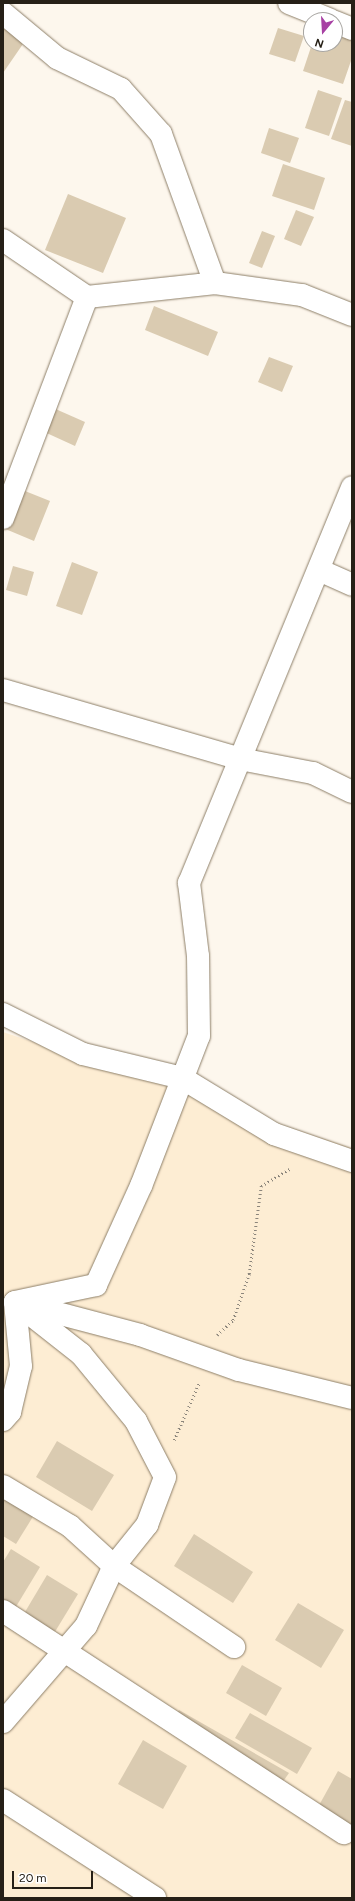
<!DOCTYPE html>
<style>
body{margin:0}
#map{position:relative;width:355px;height:1901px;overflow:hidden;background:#fdf7ed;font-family:Figtree,sans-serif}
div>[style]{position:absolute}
.built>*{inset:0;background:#fdedd3}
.building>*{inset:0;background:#dacbb1}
.path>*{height:2.5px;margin-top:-1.25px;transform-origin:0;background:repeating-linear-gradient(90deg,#8c867c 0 1px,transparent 0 4px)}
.roads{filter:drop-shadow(0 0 1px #8d7f68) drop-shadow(0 0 1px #8d7f68)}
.street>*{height:22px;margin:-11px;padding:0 11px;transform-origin:11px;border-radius:11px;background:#fff}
span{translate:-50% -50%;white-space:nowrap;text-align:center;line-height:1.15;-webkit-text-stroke:3.5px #fff;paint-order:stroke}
.frame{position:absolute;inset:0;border:4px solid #262017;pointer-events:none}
.north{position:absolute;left:303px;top:12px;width:40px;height:40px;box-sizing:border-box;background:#fff;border:1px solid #a8a6a2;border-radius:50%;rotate:198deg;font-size:11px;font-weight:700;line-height:16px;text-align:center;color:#262017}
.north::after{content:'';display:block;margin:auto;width:14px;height:18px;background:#a740a3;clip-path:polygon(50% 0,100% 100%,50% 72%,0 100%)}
.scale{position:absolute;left:12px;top:1871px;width:81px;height:18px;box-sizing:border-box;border:2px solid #262017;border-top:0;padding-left:5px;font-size:12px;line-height:14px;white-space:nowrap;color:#262017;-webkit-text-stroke:3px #fff;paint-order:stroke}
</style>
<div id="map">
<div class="built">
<div style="clip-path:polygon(3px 1032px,352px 1148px,352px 1898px,3px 1898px)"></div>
</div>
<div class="building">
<div style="clip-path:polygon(3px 25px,25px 41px,3px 73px)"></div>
<div style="clip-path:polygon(278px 28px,304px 36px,295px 62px,269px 54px)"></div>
<div style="clip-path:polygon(335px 35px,352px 40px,352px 58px,343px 84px,303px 71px,312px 44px,335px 44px)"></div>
<div style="clip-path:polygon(318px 90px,342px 98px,329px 136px,305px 128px)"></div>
<div style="clip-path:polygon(345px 100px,352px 102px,352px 146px,331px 139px)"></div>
<div style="clip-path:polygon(269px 128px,299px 138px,290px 163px,261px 153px)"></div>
<div style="clip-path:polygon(283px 164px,325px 178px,314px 210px,272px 196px)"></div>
<div style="clip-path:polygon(68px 194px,126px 218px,103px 273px,45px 250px)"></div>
<div style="clip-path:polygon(296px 210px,314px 217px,301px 246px,284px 239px)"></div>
<div style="clip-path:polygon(262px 231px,275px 236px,262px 268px,249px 263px)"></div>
<div style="clip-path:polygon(154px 306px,218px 332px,208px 356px,145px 330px)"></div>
<div style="clip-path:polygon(269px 357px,293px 366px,282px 392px,258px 382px)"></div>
<div style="clip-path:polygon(51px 407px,85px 422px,75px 446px,40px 430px)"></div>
<div style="clip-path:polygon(5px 483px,50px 501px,34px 541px,3px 528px)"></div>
<div style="clip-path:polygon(72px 562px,98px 572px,82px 615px,56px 606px)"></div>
<div style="clip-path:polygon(13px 566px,34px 572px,27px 596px,6px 590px)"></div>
<div style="clip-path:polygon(57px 1441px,114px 1475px,92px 1511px,36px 1477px)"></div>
<div style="clip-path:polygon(4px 1497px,34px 1515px,16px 1544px,3px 1536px)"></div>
<div style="clip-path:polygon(194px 1534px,253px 1572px,233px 1603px,174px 1566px)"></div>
<div style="clip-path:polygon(11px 1549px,40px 1567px,14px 1610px,3px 1603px,3px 1562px)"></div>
<div style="clip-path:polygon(47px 1575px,78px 1594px,53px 1635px,22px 1617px)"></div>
<div style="clip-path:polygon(298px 1603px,344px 1630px,321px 1668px,275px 1640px)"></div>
<div style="clip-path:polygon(242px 1665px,282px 1688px,266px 1716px,226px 1693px)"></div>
<div style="clip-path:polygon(179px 1710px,289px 1773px,282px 1783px,173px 1720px)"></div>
<div style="clip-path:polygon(250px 1713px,312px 1748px,297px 1774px,235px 1738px)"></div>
<div style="clip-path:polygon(143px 1740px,187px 1766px,163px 1809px,118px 1784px)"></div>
<div style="clip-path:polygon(338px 1771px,352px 1779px,352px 1830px,317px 1809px)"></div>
</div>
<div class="path">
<div style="left:217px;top:1335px;width:22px;rotate:-43deg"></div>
<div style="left:233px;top:1320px;width:49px;rotate:-70.8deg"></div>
<div style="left:249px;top:1274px;width:89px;rotate:-82.2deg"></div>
<div style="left:261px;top:1186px;width:35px;rotate:-31deg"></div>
<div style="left:174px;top:1440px;width:62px;rotate:-66.3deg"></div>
</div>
<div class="roads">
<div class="street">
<div style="left:289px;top:3px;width:45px;rotate:22deg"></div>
<div style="left:3px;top:13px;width:70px;rotate:39.8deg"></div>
<div style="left:57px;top:58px;width:71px;rotate:25.8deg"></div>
<div style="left:121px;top:89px;width:60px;rotate:48.4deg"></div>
<div style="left:161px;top:134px;width:158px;rotate:70.1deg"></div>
<div style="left:335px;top:22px;width:18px;rotate:22deg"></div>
<div style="left:3px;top:240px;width:102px;rotate:34.2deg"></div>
<div style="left:87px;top:297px;width:129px;rotate:-6.2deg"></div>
<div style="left:215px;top:283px;width:88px;rotate:7.9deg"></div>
<div style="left:302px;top:295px;width:54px;rotate:21.8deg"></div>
<div style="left:3px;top:518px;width:236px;rotate:-69.2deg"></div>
<div style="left:319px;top:570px;width:36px;rotate:24deg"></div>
<div style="left:3px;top:690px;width:247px;rotate:16.2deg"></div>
<div style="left:240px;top:759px;width:74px;rotate:10.9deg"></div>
<div style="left:313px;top:773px;width:43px;rotate:26deg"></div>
<div style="left:3px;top:1014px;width:89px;rotate:26.6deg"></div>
<div style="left:83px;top:1054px;width:102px;rotate:13.6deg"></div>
<div style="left:182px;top:1078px;width:108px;rotate:31.3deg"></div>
<div style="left:274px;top:1134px;width:83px;rotate:19.1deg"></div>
<div style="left:23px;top:1304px;width:121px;rotate:14.8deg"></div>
<div style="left:140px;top:1335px;width:105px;rotate:19.5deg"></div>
<div style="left:239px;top:1370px;width:116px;rotate:13.9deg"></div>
<div style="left:3px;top:1420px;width:11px;rotate:-49deg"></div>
<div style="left:10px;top:1412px;width:47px;rotate:-76.6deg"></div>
<div style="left:21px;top:1366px;width:64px;rotate:-95.4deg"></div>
<div style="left:3px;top:1486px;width:78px;rotate:30.8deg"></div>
<div style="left:70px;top:1526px;width:59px;rotate:42.3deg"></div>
<div style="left:114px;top:1566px;width:145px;rotate:34deg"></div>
<div style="left:3px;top:1611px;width:407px;rotate:33.1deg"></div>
<div style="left:3px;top:1722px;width:127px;rotate:-49.2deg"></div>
<div style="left:86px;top:1626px;width:66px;rotate:-65deg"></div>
<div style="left:114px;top:1566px;width:53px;rotate:-51.2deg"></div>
<div style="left:147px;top:1525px;width:51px;rotate:-69.4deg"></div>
<div style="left:165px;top:1477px;width:63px;rotate:-117.4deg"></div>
<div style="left:136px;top:1421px;width:87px;rotate:-129.4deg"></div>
<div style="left:81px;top:1354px;width:84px;rotate:-141.8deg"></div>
<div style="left:15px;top:1302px;width:83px;rotate:-11.9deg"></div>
<div style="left:96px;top:1285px;width:109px;rotate:-65.6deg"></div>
<div style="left:141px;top:1186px;width:161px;rotate:-68.9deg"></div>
<div style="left:199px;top:1036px;width:80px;rotate:-90.7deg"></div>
<div style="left:198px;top:956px;width:74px;rotate:-97deg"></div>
<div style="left:189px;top:883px;width:428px;rotate:-67.6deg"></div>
<div style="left:3px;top:1800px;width:181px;rotate:32.8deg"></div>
</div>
</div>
<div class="frame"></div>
<div class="north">N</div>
<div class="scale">20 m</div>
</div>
